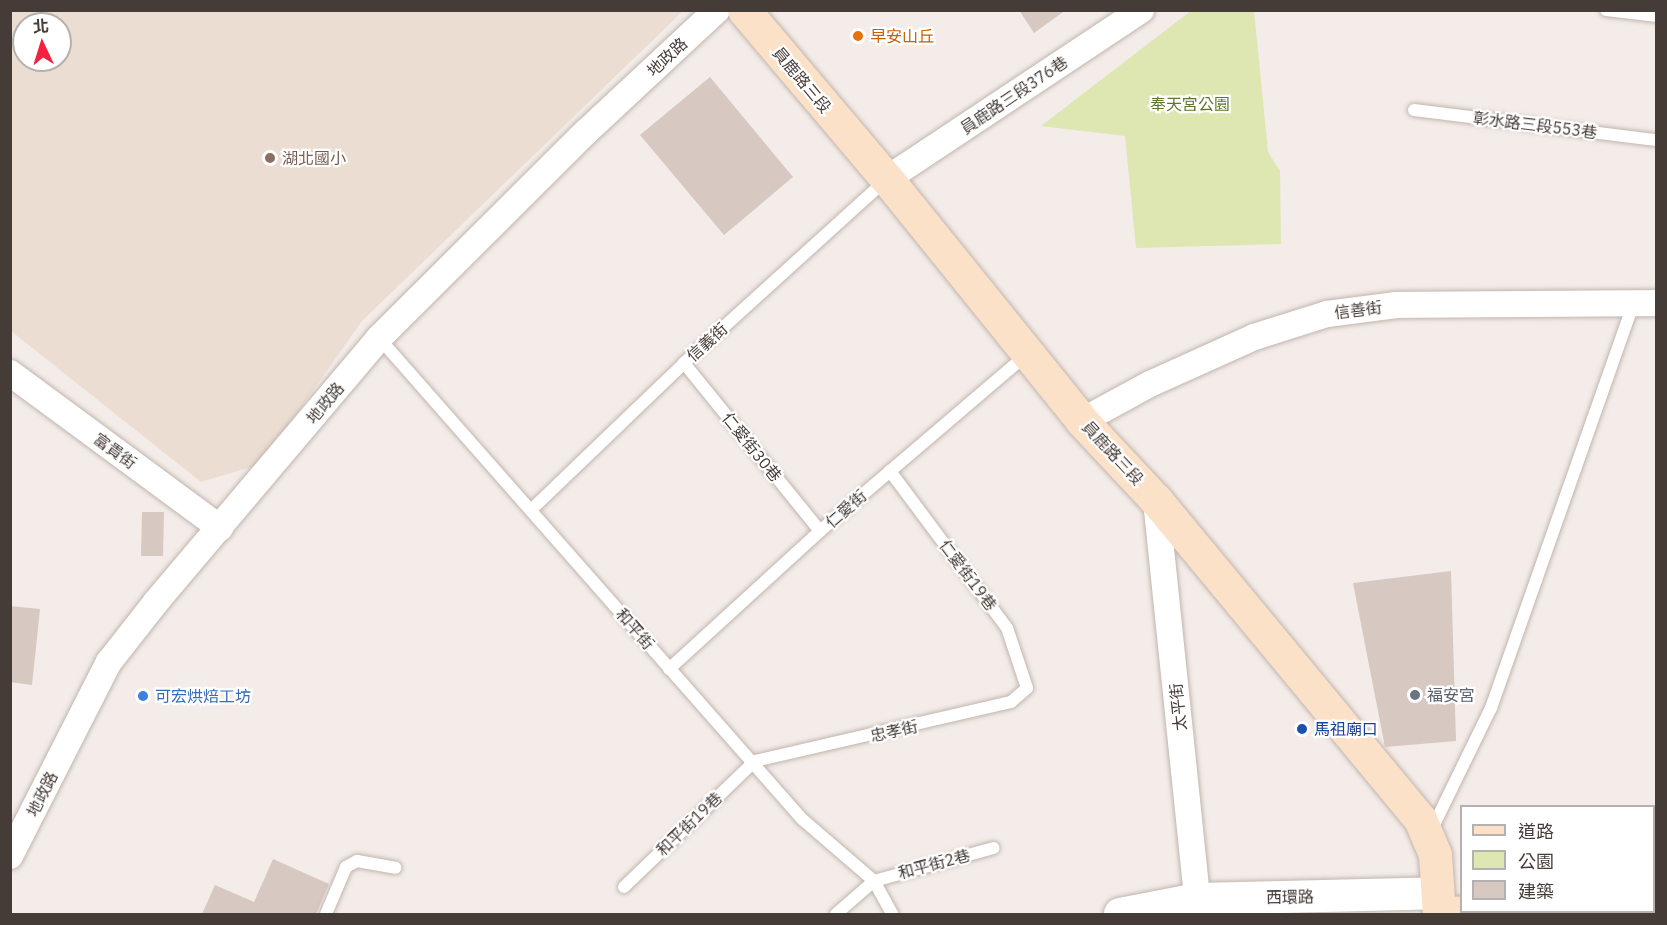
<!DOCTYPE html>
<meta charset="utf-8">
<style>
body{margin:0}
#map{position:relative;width:1667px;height:925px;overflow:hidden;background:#f3ece8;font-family:"IBM Plex Sans","Noto Sans TC",sans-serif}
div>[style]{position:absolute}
.education>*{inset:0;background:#ecddd2}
.green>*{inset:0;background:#dee6b2}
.building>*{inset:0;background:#d7c8c1}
.roads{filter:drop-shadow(0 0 2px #c1b5ae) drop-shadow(0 0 2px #c1b5ae)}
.service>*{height:12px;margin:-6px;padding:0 6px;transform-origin:6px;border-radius:6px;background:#fff}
.minor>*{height:26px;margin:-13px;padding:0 13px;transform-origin:13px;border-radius:13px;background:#fff}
.tertiary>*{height:32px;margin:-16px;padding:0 16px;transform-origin:16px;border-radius:16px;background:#fff}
.secondary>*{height:33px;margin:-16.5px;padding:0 16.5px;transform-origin:16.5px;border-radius:16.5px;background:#fce1c9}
.dots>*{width:16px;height:16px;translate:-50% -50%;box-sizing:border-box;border:3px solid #fff;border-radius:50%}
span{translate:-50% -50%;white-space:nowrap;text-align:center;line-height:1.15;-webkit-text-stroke:4.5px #fff;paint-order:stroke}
.food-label{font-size:16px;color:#c56008}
.left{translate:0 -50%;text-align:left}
.street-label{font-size:16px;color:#463c37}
.park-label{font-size:16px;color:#5e762c}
.education-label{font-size:16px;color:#785e54}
.worship-label{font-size:16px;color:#5b616d}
.shop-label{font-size:16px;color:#366cbe}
.transit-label{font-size:16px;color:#164399}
.frame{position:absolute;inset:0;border:12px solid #463c37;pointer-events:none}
.legend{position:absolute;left:1460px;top:805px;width:195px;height:108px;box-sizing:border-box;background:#fff;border:2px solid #b5b1af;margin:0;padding:8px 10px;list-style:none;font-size:18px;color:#463c37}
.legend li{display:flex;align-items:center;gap:12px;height:30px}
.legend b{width:30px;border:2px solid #b5b1af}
.north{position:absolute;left:12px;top:12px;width:60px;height:60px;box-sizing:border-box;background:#fff;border:2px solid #b5b1af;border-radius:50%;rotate:356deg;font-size:16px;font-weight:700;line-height:24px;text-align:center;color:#463c37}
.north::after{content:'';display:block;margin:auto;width:21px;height:27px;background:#f1213f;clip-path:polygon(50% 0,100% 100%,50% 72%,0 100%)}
</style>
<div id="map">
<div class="education">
<div style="clip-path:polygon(evenodd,10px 11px,683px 11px,362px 321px,261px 464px,201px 482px,11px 331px,10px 11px,24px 24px,60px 24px,60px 60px,24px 60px,24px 24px)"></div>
</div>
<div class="green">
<div style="clip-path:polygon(1192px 10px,1254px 11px,1268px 152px,1280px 171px,1281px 244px,1136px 248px,1125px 136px,1041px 126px)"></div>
</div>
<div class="building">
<div style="clip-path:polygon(1019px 10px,1066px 10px,1034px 33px)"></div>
<div style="clip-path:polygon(710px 77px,793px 177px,724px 235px,640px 135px)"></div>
<div style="clip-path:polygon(142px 512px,164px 512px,163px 556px,141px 556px)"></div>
<div style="clip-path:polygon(1451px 571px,1456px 741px,1385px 747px,1353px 583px)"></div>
<div style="clip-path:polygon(10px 606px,40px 609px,32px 685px,10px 682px)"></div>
<div style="clip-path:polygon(273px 859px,329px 884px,316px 914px,202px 914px,215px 885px,254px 902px)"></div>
</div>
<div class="roads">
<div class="service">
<div style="left:1606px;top:10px;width:50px;rotate:6.8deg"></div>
<div style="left:1414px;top:110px;width:244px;rotate:7.1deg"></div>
<div style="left:379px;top:338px;width:641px;rotate:48.67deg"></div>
<div style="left:802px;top:819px;width:95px;rotate:40.7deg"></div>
<div style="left:874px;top:881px;width:38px;rotate:61deg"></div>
<div style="left:684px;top:363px;width:216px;rotate:51deg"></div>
<div style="left:532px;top:509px;width:211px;rotate:-43.8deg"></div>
<div style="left:684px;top:363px;width:273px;rotate:-42.2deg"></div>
<div style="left:669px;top:669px;width:205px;rotate:-42.4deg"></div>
<div style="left:820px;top:531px;width:271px;rotate:-40.5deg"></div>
<div style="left:1431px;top:831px;width:137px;rotate:-64deg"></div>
<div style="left:1491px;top:708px;width:428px;rotate:-70.6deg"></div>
<div style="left:624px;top:887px;width:182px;rotate:-43.9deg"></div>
<div style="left:755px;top:761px;width:263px;rotate:-13deg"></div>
<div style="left:1011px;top:702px;width:21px;rotate:-41deg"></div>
<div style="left:1027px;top:688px;width:63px;rotate:-108.4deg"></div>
<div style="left:1007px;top:628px;width:196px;rotate:-126.7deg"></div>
<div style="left:326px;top:914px;width:51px;rotate:-66.9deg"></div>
<div style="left:346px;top:867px;width:13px;rotate:-29deg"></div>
<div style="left:357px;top:861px;width:39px;rotate:10deg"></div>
<div style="left:836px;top:914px;width:50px;rotate:-41deg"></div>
<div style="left:874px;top:881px;width:124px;rotate:-15.4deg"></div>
</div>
<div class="minor">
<div style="left:887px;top:179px;width:305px;rotate:-33.6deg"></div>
<div style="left:10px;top:373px;width:261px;rotate:36.4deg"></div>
<div style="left:1082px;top:421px;width:77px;rotate:-28.6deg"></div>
<div style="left:1150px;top:384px;width:114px;rotate:-24.3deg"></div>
<div style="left:1254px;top:337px;width:77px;rotate:-17.5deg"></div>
<div style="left:1327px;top:314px;width:70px;rotate:-7.4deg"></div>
<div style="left:1396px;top:305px;width:260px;rotate:-0.4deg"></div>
<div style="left:1156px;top:500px;width:416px;rotate:84.1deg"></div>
<div style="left:10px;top:856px;width:218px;rotate:-63deg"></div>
<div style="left:109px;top:662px;width:76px;rotate:-51.9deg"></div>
<div style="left:156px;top:602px;width:346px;rotate:-49.8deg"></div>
<div style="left:379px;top:338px;width:292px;rotate:-44.9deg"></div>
<div style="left:586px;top:132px;width:179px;rotate:-43deg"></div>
</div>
<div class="tertiary">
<div style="left:1120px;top:914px;width:79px;rotate:-10.9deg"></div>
<div style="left:1198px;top:899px;width:240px;rotate:-1.4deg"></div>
</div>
<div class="secondary">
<div style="left:744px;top:10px;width:221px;rotate:49.8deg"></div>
<div style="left:887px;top:179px;width:311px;rotate:51.1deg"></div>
<div style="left:1082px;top:421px;width:108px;rotate:46.9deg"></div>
<div style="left:1156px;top:500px;width:414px;rotate:50.4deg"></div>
<div style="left:1420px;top:819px;width:39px;rotate:67deg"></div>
<div style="left:1435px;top:855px;width:58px;rotate:86.1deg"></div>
<div style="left:1439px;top:913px;width:50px;rotate:-1.1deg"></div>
<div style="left:1654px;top:906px;width:2px"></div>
</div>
</div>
<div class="dots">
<div style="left:858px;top:36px;background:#e8710a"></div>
<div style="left:270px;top:158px;background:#8d6e63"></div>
<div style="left:1415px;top:695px;background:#6b7280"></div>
<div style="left:143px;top:696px;background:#3f7fe0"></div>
<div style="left:1302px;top:729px;background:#1a4fb4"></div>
</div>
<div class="food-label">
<span class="left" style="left:870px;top:36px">早安山丘</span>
</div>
<div class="street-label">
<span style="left:667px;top:57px;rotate:-43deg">地政路</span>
<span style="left:802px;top:80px;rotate:50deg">員鹿路三段</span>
<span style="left:1014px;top:95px;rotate:-34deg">員鹿路三段376巷</span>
<span style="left:1535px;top:125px;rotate:7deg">彰水路三段553巷</span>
<span style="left:1358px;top:310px;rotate:-7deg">信善街</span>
<span style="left:707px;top:342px;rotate:-42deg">信義街</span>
<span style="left:325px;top:403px;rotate:-50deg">地政路</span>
<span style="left:752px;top:447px;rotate:51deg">仁愛街30巷</span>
<span style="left:115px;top:451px;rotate:36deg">富貴街</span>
<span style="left:1113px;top:453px;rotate:47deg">員鹿路三段</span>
<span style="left:846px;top:509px;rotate:-41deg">仁愛街</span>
<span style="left:968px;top:575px;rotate:53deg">仁愛街19巷</span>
<span style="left:635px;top:629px;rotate:49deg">和平街</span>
<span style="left:1178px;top:707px;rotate:-96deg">太平街</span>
<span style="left:894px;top:731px;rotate:-12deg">忠孝街</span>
<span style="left:42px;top:794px;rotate:-63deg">地政路</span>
<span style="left:689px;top:824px;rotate:-44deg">和平街19巷</span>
<span style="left:934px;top:864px;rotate:-15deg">和平街2巷</span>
<span style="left:1290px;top:897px;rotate:-1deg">西環路</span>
</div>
<div class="park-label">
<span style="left:1190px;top:104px">奉天宮公園</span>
</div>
<div class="education-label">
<span class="left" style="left:282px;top:158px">湖北國小</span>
</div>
<div class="worship-label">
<span class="left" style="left:1427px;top:695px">福安宮</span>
</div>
<div class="shop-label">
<span class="left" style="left:155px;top:696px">可宏烘焙工坊</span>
</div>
<div class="transit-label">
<span class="left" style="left:1314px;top:729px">馬祖廟口</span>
</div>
<div class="frame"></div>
<ul class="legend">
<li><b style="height:8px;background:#fce1c9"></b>道路</li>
<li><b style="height:16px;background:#dee6b2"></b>公園</li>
<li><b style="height:16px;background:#d7c8c1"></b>建築</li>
</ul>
<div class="north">北</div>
</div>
